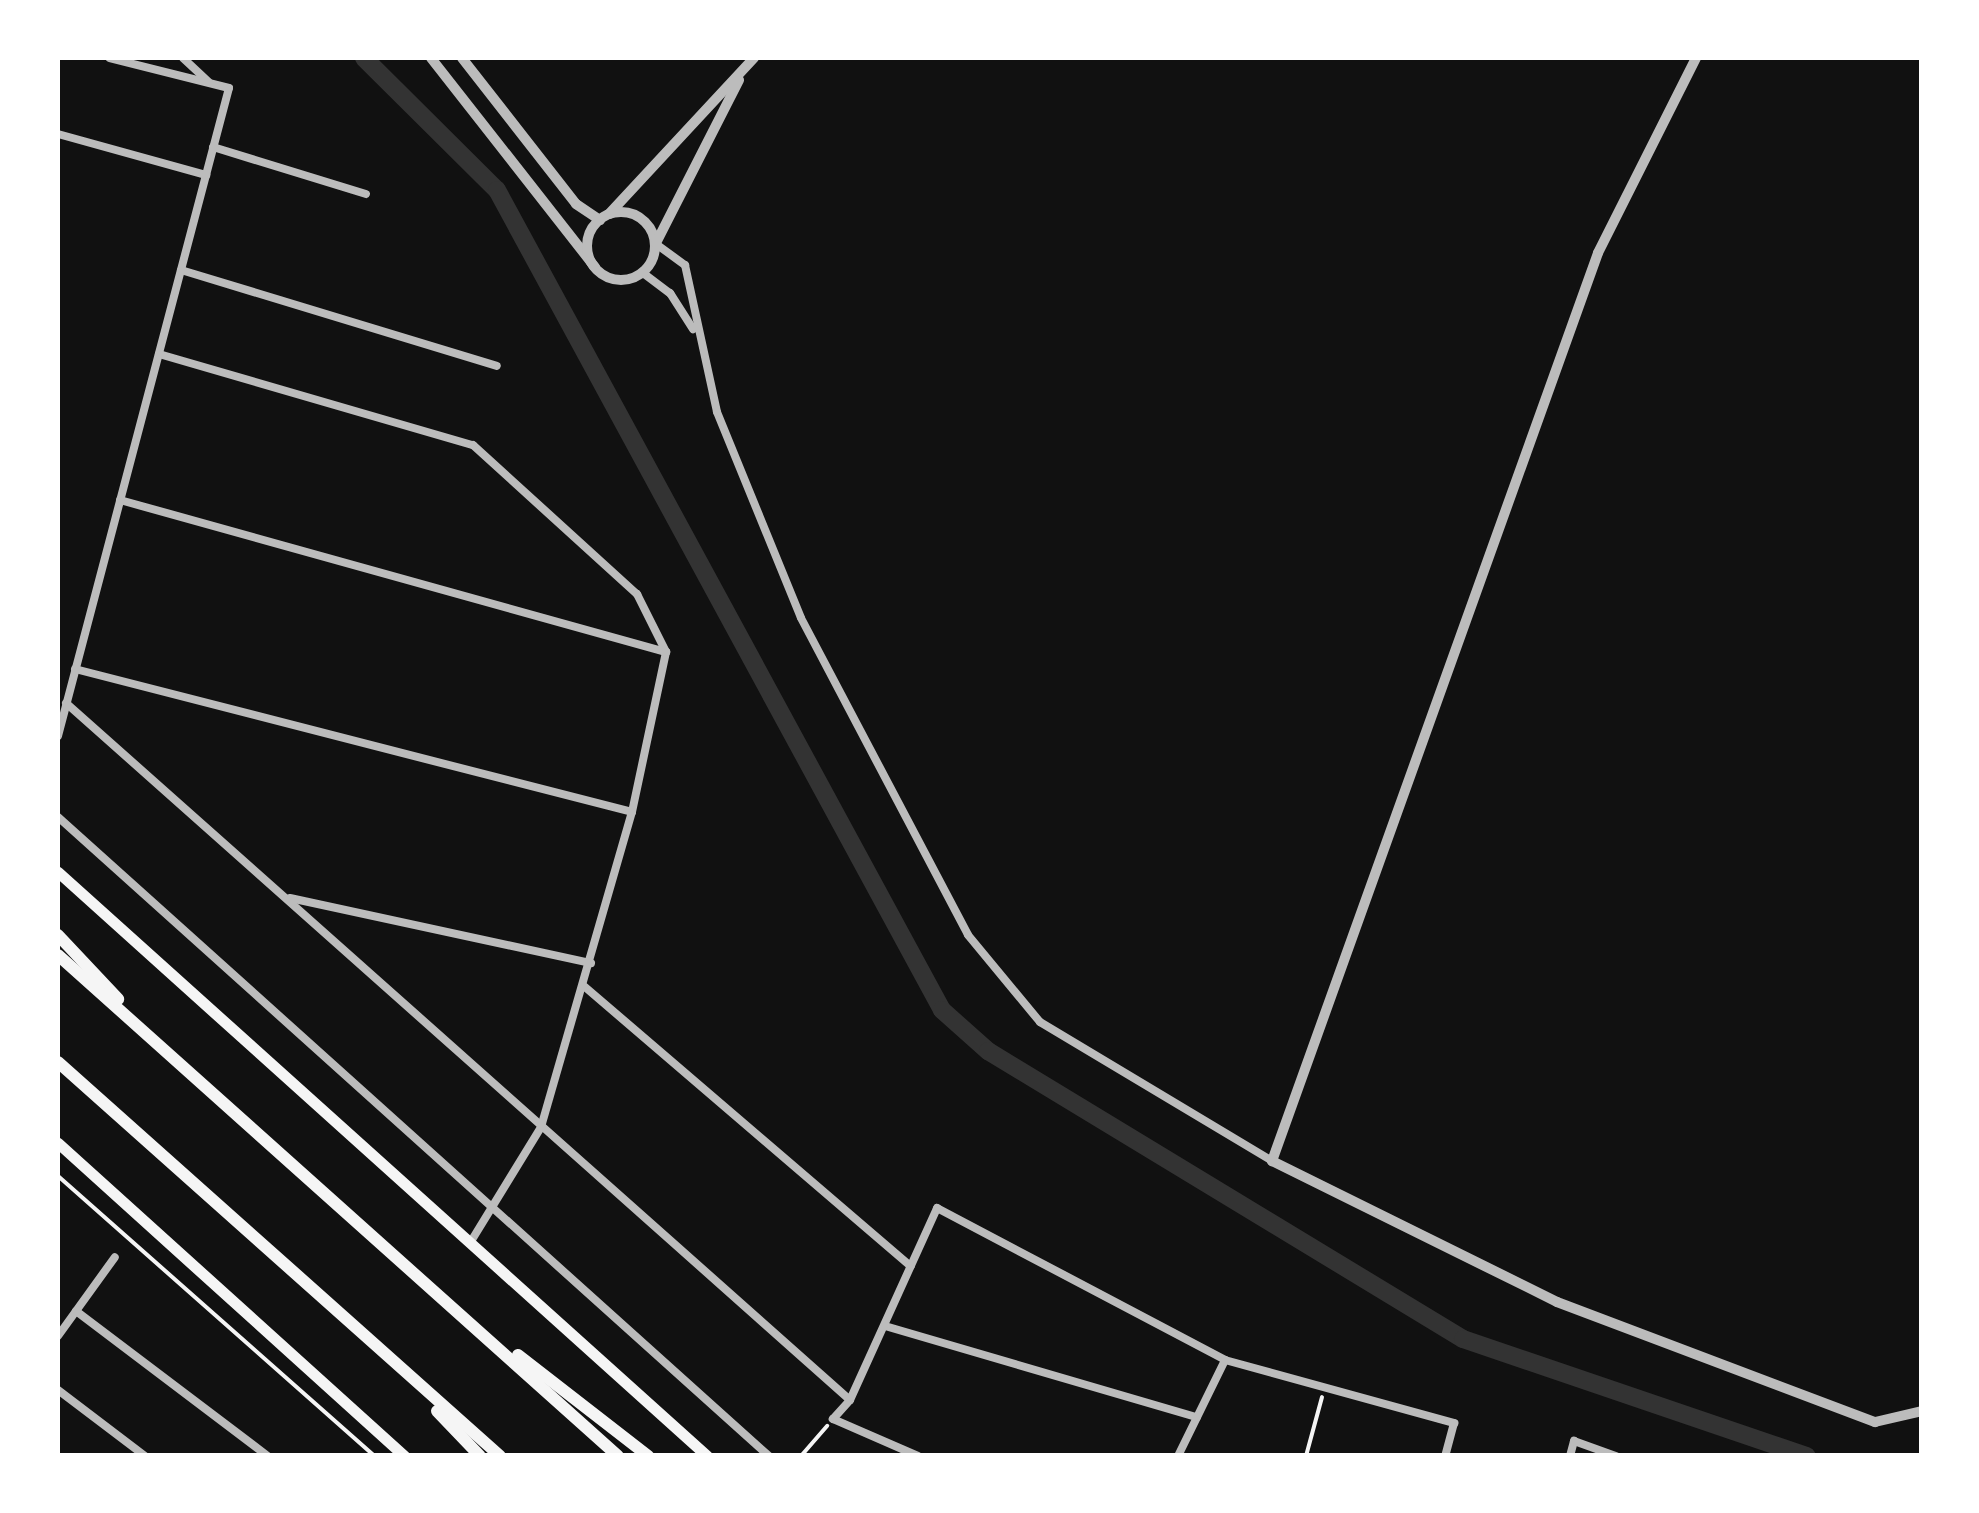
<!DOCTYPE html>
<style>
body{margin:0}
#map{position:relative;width:1979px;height:1513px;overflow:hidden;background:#111;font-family:"Golos Text",sans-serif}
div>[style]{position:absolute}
.canal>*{height:18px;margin:-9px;padding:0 9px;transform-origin:9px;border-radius:9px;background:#333}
.path>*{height:4px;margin:-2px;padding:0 2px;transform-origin:2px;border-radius:2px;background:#f5f5f5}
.minor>*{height:8px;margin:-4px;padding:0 4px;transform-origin:4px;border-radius:4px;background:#bcbcbc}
.tertiary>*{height:10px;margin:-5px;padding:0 5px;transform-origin:5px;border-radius:5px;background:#bcbcbc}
.tertiary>.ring{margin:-5px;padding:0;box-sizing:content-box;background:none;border:10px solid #bcbcbc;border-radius:50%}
.secondary>*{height:11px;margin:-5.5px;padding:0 5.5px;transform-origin:5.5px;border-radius:5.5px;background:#f5f5f5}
.trunk>*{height:12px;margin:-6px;padding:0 6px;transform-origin:6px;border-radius:6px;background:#f5f5f5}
span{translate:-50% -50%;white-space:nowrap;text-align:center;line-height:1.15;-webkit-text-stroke:8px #fff;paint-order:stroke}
.frame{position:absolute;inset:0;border:60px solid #fff;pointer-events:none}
</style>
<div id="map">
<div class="canal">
<div style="left:364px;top:58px;width:187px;rotate:44.8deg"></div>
<div style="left:497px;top:190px;width:933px;rotate:61.51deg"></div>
<div style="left:942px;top:1010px;width:62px;rotate:41.7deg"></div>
<div style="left:988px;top:1051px;width:555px;rotate:31.23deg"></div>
<div style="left:1463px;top:1339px;width:363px;rotate:18.8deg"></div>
</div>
<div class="path">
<div style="left:58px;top:1176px;width:423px;rotate:41.5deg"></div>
<div style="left:801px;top:1456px;width:40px;rotate:-49deg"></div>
<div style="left:1306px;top:1456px;width:61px;rotate:-74.8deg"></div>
</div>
<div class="minor">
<div style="left:183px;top:58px;width:35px;rotate:43deg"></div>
<div style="left:58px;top:134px;width:154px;rotate:15.5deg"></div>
<div style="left:213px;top:147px;width:160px;rotate:17.1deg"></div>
<div style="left:656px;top:244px;width:36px;rotate:36deg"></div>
<div style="left:685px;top:265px;width:150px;rotate:77.7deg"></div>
<div style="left:717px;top:412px;width:222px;rotate:67.8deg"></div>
<div style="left:801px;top:618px;width:358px;rotate:62.2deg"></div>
<div style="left:968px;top:935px;width:113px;rotate:50.4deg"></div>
<div style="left:1040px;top:1022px;width:270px;rotate:30.9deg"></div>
<div style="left:181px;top:270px;width:330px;rotate:16.9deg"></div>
<div style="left:643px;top:273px;width:34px;rotate:37deg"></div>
<div style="left:670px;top:293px;width:43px;rotate:57.4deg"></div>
<div style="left:159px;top:354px;width:327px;rotate:16.2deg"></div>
<div style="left:473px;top:445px;width:222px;rotate:42.3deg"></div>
<div style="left:637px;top:594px;width:65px;rotate:63.4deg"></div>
<div style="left:120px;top:500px;width:567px;rotate:15.56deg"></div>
<div style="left:75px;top:669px;width:575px;rotate:14.4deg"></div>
<div style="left:66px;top:703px;width:1049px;rotate:41.64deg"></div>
<div style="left:58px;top:736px;width:670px;rotate:-75.22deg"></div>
<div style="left:229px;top:88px;width:123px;rotate:-165.9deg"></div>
<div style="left:58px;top:817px;width:956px;rotate:41.95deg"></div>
<div style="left:290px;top:898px;width:308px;rotate:12.2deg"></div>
<div style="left:585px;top:987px;width:429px;rotate:40.6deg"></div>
<div style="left:470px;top:1243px;width:136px;rotate:-58.5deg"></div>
<div style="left:541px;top:1127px;width:328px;rotate:-73.9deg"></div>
<div style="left:632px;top:812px;width:164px;rotate:-78deg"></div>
<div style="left:76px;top:1311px;width:241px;rotate:37.1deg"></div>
<div style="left:885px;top:1326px;width:325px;rotate:16.3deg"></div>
<div style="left:58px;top:1336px;width:97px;rotate:-54.2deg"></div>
<div style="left:58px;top:1390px;width:109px;rotate:37.2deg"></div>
<div style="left:918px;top:1456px;width:93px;rotate:-156.5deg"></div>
<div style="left:833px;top:1419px;width:25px;rotate:-48deg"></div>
<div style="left:850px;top:1400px;width:211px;rotate:-65.6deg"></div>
<div style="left:937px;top:1208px;width:326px;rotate:27.8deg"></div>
<div style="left:1225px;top:1360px;width:238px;rotate:15.4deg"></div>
<div style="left:1454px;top:1423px;width:34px;rotate:105deg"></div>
<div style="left:1178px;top:1456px;width:107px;rotate:-63.9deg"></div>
<div style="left:1570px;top:1456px;width:16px;rotate:-75deg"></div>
<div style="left:1574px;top:1441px;width:45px;rotate:19.7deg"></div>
</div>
<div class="tertiary">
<div style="left:431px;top:58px;width:266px;rotate:51.9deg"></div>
<div style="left:462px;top:58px;width:185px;rotate:52deg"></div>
<div style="left:576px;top:204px;width:29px;rotate:34deg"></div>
<div style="left:1696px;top:58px;width:218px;rotate:116.7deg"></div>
<div style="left:1598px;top:253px;width:965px;rotate:109.75deg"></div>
<div style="left:1272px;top:1161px;width:318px;rotate:26.3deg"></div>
<div style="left:1557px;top:1302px;width:340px;rotate:20.7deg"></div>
<div style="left:1875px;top:1422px;width:48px;rotate:-13.2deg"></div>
<div class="ring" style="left:587px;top:212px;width:58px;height:58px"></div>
<div style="left:609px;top:214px;width:213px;rotate:-47.1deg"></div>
<div style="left:656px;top:243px;width:183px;rotate:-63deg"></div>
</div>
<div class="secondary">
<div style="left:58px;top:872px;width:873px;rotate:41.98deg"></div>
<div style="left:58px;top:1143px;width:467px;rotate:42.1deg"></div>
</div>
<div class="trunk">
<div style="left:58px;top:935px;width:88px;rotate:46.8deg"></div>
<div style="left:58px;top:955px;width:751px;rotate:41.82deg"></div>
<div style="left:58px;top:1062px;width:592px;rotate:41.71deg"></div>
<div style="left:518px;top:1355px;width:165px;rotate:37.8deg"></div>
<div style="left:437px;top:1411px;width:62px;rotate:46.3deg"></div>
</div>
<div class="frame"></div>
</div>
